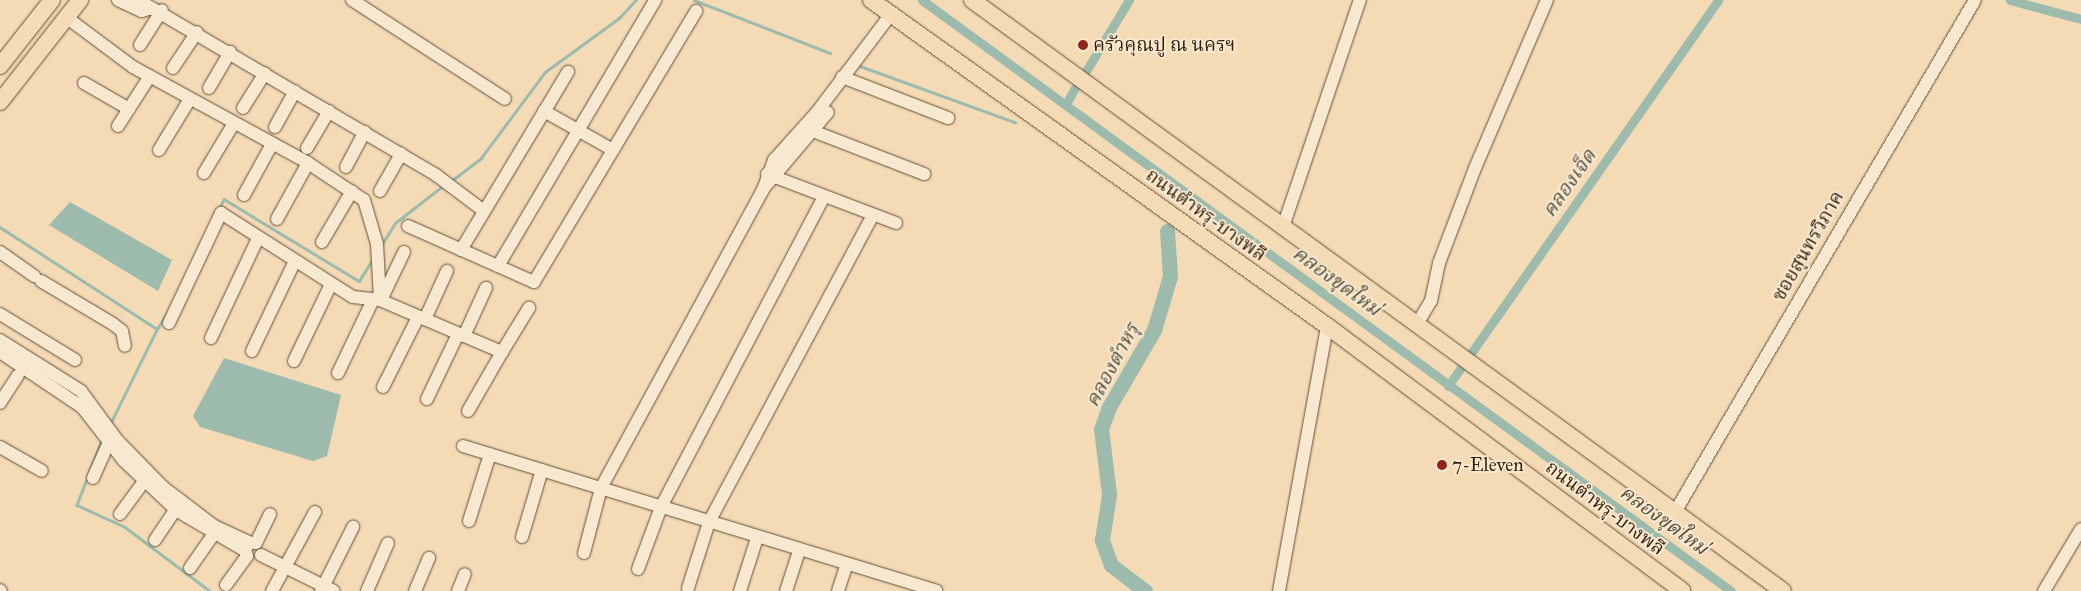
<!DOCTYPE html>
<meta charset="utf-8">
<style>
body{margin:0}
#map{position:relative;width:2081px;height:591px;overflow:hidden;background:#f4dbb6;font-family:"IM FELL Great Primer","Noto Serif Thai",serif}
div>[style]{position:absolute}
.water>*{inset:0;background:#9cbbad}
.stream>*{height:2.5px;margin:-1.25px;padding:0 1.25px;transform-origin:1.25px;border-radius:1.25px;background:#9cbbad}
.canal>*{height:9px;margin:-4.5px;padding:0 4.5px;transform-origin:4.5px;border-radius:4.5px;background:#9cbbad}
.river>*{height:15px;margin:-7.5px;padding:0 7.5px;transform-origin:7.5px;border-radius:7.5px;background:#9cbbad}
.roads{filter:drop-shadow(0 0 1px #634e35) drop-shadow(0 0 1px #634e35)}
.minor>*{height:12px;margin:-6px;padding:0 6px;transform-origin:6px;border-radius:6px;background:#f8e8d0}
.major>*{height:16px;margin:-8px;padding:0 8px;transform-origin:8px;border-radius:8px;background:#f4dbb6}
.dots>*{width:14px;height:14px;translate:-50% -50%;box-sizing:border-box;border:2px solid #f8e8d0;border-radius:50%}
span{translate:-50% -50%;white-space:nowrap;text-align:center;line-height:1.15;-webkit-text-stroke:4px #f8e8d0;paint-order:stroke}
.poi-label{font-size:19px;color:#331f0a}
.left{translate:0 -50%;text-align:left}
.street-label{font-size:19px;color:#331f0a}
.water-label{font-size:20px;color:#524e3b;font-style:italic}
</style>
<div id="map">
<div class="water">
<div style="clip-path:polygon(70px 202px,172px 260px,158px 291px,49px 225px)"></div>
<div style="clip-path:polygon(224px 358px,341px 395px,327px 456px,313px 461px,200px 427px,193px 416px)"></div>
</div>
<div class="stream">
<div style="left:694px;top:0;width:146px;rotate:21.3deg"></div>
<div style="left:860px;top:66px;width:165px;rotate:19.9deg"></div>
<div style="left:451px;top:181px;width:38px;rotate:-37deg"></div>
<div style="left:481px;top:158px;width:107px;rotate:-53.3deg"></div>
<div style="left:545px;top:72px;width:92px;rotate:-36.1deg"></div>
<div style="left:619px;top:18px;width:25px;rotate:-47deg"></div>
<div style="left:219px;top:208px;width:10px;rotate:-61deg"></div>
<div style="left:224px;top:199px;width:158px;rotate:31.3deg"></div>
<div style="left:359px;top:281px;width:26px;rotate:-58deg"></div>
<div style="left:0;top:227px;width:187px;rotate:33deg"></div>
<div style="left:157px;top:329px;width:20px;rotate:-57deg"></div>
<div style="left:382px;top:244px;width:25px;rotate:-58deg"></div>
<div style="left:395px;top:223px;width:62px;rotate:-37.8deg"></div>
<div style="left:110px;top:424px;width:106px;rotate:-63.7deg"></div>
<div style="left:102px;top:440px;width:70px;rotate:111deg"></div>
<div style="left:77px;top:505px;width:53px;rotate:24.6deg"></div>
<div style="left:125px;top:527px;width:106px;rotate:37deg"></div>
</div>
<div class="canal">
<div style="left:922px;top:0;width:1002px;rotate:36.15deg"></div>
<div style="left:2010px;top:0;width:73px;rotate:15deg"></div>
<div style="left:1086px;top:71px;width:83px;rotate:-58.8deg"></div>
<div style="left:1066px;top:104px;width:18px;rotate:-61deg"></div>
<div style="left:1448px;top:386px;width:471px;rotate:-55deg"></div>
</div>
<div class="river">
<div style="left:1145px;top:591px;width:43px;rotate:-142.6deg"></div>
<div style="left:1111px;top:565px;width:27px;rotate:-110deg"></div>
<div style="left:1102px;top:540px;width:47px;rotate:-81.3deg"></div>
<div style="left:1109px;top:494px;width:65px;rotate:-97deg"></div>
<div style="left:1101px;top:429px;width:23px;rotate:-70deg"></div>
<div style="left:1109px;top:407px;width:89px;rotate:-59.7deg"></div>
<div style="left:1154px;top:330px;width:56px;rotate:-73.5deg"></div>
<div style="left:1170px;top:276px;width:45px;rotate:-93.8deg"></div>
</div>
<div class="roads">
<div class="minor">
<div style="left:118px;top:0;width:26px;rotate:25deg"></div>
<div style="left:142px;top:11px;width:10px;rotate:-17deg"></div>
<div style="left:138px;top:0;width:346px;rotate:30.4deg"></div>
<div style="left:436px;top:175px;width:60px;rotate:36.9deg"></div>
<div style="left:352px;top:0;width:182px;rotate:32.9deg"></div>
<div style="left:66px;top:17px;width:84px;rotate:36.7deg"></div>
<div style="left:133px;top:67px;width:200px;rotate:28.7deg"></div>
<div style="left:308px;top:163px;width:67px;rotate:33.5deg"></div>
<div style="left:364px;top:200px;width:46px;rotate:73.5deg"></div>
<div style="left:377px;top:244px;width:56px;rotate:86.9deg"></div>
<div style="left:140px;top:45px;width:41px;rotate:-57.8deg"></div>
<div style="left:173px;top:68px;width:43px;rotate:-56.3deg"></div>
<div style="left:842px;top:77px;width:114px;rotate:21.1deg"></div>
<div style="left:84px;top:83px;width:52px;rotate:30deg"></div>
<div style="left:209px;top:88px;width:42px;rotate:-59.7deg"></div>
<div style="left:243px;top:108px;width:41px;rotate:-57.8deg"></div>
<div style="left:544px;top:111px;width:79px;rotate:29.5deg"></div>
<div style="left:118px;top:126px;width:59px;rotate:-57.4deg"></div>
<div style="left:275px;top:127px;width:41px;rotate:-60.9deg"></div>
<div style="left:805px;top:128px;width:128px;rotate:21.1deg"></div>
<div style="left:307px;top:148px;width:43px;rotate:-59.3deg"></div>
<div style="left:159px;top:150px;width:60px;rotate:-58.7deg"></div>
<div style="left:346px;top:167px;width:40px;rotate:-62deg"></div>
<div style="left:204px;top:173px;width:58px;rotate:-59deg"></div>
<div style="left:767px;top:174px;width:138px;rotate:20.8deg"></div>
<div style="left:764px;top:188px;width:99px;rotate:-49.9deg"></div>
<div style="left:380px;top:191px;width:43px;rotate:-60.4deg"></div>
<div style="left:244px;top:195px;width:58px;rotate:-61.2deg"></div>
<div style="left:277px;top:219px;width:64px;rotate:-61deg"></div>
<div style="left:408px;top:226px;width:138px;rotate:24deg"></div>
<div style="left:534px;top:282px;width:316px;rotate:-59.1deg"></div>
<div style="left:1283px;top:227px;width:240px;rotate:-71.3deg"></div>
<div style="left:322px;top:242px;width:59px;rotate:-59.5deg"></div>
<div style="left:461px;top:250px;width:208px;rotate:-59deg"></div>
<div style="left:0;top:252px;width:42px;rotate:35.2deg"></div>
<div style="left:498px;top:266px;width:309px;rotate:-59.4deg"></div>
<div style="left:41px;top:281px;width:84px;rotate:30.8deg"></div>
<div style="left:113px;top:324px;width:11px;rotate:38deg"></div>
<div style="left:122px;top:331px;width:15px;rotate:79deg"></div>
<div style="left:382px;top:298px;width:51px;rotate:-64.4deg"></div>
<div style="left:0;top:314px;width:88px;rotate:31.5deg"></div>
<div style="left:425px;top:319px;width:53px;rotate:-65.4deg"></div>
<div style="left:169px;top:323px;width:122px;rotate:-64.7deg"></div>
<div style="left:221px;top:213px;width:156px;rotate:32.5deg"></div>
<div style="left:353px;top:297px;width:27px;rotate:6deg"></div>
<div style="left:380px;top:300px;width:133px;rotate:23.1deg"></div>
<div style="left:502px;top:352px;width:68px;rotate:120deg"></div>
<div style="left:1417px;top:324px;width:27px;rotate:-59deg"></div>
<div style="left:1431px;top:301px;width:39px;rotate:-78deg"></div>
<div style="left:1439px;top:263px;width:102px;rotate:-69.2deg"></div>
<div style="left:1475px;top:168px;width:183px;rotate:-66.8deg"></div>
<div style="left:464px;top:336px;width:53px;rotate:-65.4deg"></div>
<div style="left:211px;top:338px;width:110px;rotate:-64.8deg"></div>
<div style="left:0;top:340px;width:96px;rotate:32.2deg"></div>
<div style="left:81px;top:391px;width:61px;rotate:53.7deg"></div>
<div style="left:117px;top:440px;width:66px;rotate:45.6deg"></div>
<div style="left:163px;top:487px;width:64px;rotate:37.4deg"></div>
<div style="left:214px;top:526px;width:41px;rotate:24.7deg"></div>
<div style="left:252px;top:351px;width:100px;rotate:-64.5deg"></div>
<div style="left:0;top:352px;width:99px;rotate:33.9deg"></div>
<div style="left:82px;top:407px;width:68px;rotate:52.1deg"></div>
<div style="left:124px;top:461px;width:71px;rotate:43.3deg"></div>
<div style="left:176px;top:510px;width:81px;rotate:30.4deg"></div>
<div style="left:502px;top:352px;width:52px;rotate:-58.5deg"></div>
<div style="left:294px;top:361px;width:85px;rotate:-64.3deg"></div>
<div style="left:338px;top:373px;width:81px;rotate:-64.4deg"></div>
<div style="left:383px;top:387px;width:78px;rotate:-63.4deg"></div>
<div style="left:427px;top:399px;width:72px;rotate:-64.5deg"></div>
<div style="left:0;top:403px;width:33px;rotate:-57deg"></div>
<div style="left:463px;top:446px;width:495px;rotate:17deg"></div>
<div style="left:0;top:447px;width:48px;rotate:29.7deg"></div>
<div style="left:93px;top:478px;width:37px;rotate:-66deg"></div>
<div style="left:1675px;top:512px;width:593px;rotate:-59.63deg"></div>
<div style="left:120px;top:514px;width:47px;rotate:-53.6deg"></div>
<div style="left:469px;top:521px;width:70px;rotate:-72.6deg"></div>
<div style="left:522px;top:537px;width:70px;rotate:-73.4deg"></div>
<div style="left:155px;top:540px;width:45px;rotate:-56deg"></div>
<div style="left:256px;top:543px;width:32px;rotate:-64deg"></div>
<div style="left:584px;top:553px;width:67px;rotate:-75.3deg"></div>
<div style="left:601px;top:488px;width:339px;rotate:-61.5deg"></div>
<div style="left:763px;top:190px;width:32px;rotate:-70deg"></div>
<div style="left:774px;top:160px;width:64px;rotate:-48.1deg"></div>
<div style="left:817px;top:112px;width:123px;rotate:-52.9deg"></div>
<div style="left:261px;top:555px;width:81px;rotate:26.3deg"></div>
<div style="left:190px;top:568px;width:40px;rotate:-55.1deg"></div>
<div style="left:638px;top:569px;width:66px;rotate:-69.6deg"></div>
<div style="left:661px;top:507px;width:351px;rotate:-62.3deg"></div>
<div style="left:226px;top:585px;width:36px;rotate:-54deg"></div>
<div style="left:688px;top:588px;width:69px;rotate:-72.3deg"></div>
<div style="left:709px;top:522px;width:348px;rotate:-61.9deg"></div>
<div style="left:0;top:590px;width:1px;rotate:45deg"></div>
<div style="left:272px;top:591px;width:90px;rotate:-61.4deg"></div>
<div style="left:321px;top:591px;width:72px;rotate:-63.4deg"></div>
<div style="left:367px;top:591px;width:52px;rotate:-66.4deg"></div>
<div style="left:415px;top:591px;width:36px;rotate:-67deg"></div>
<div style="left:458px;top:591px;width:18px;rotate:-68deg"></div>
<div style="left:740px;top:591px;width:56px;rotate:-72.2deg"></div>
<div style="left:786px;top:591px;width:42px;rotate:-72deg"></div>
<div style="left:838px;top:591px;width:28px;rotate:-72deg"></div>
<div style="left:1279px;top:591px;width:269px;rotate:-79.7deg"></div>
<div style="left:2044px;top:591px;width:72px;rotate:-59.2deg"></div>
</div>
<div class="major">
<div style="left:871px;top:0;width:561px;rotate:35.56deg"></div>
<div style="left:1327px;top:326px;width:443px;rotate:36.7deg"></div>
<div style="left:972px;top:0;width:1003px;rotate:36.08deg"></div>
<div style="left:0;top:66px;width:84px;rotate:-51.8deg"></div>
<div style="left:0;top:102px;width:130px;rotate:-51.9deg"></div>
</div>
</div>
<div class="dots">
<div style="left:1083px;top:45px;background:#8f2418"></div>
<div style="left:1442px;top:465px;background:#8f2418"></div>
</div>
<div class="poi-label">
<span class="left" style="left:1093px;top:45px">ครัวคุณปู ณ นครฯ</span>
<span class="left" style="left:1452px;top:465px">7-Eleven</span>
</div>
<div class="street-label">
<span style="left:1206px;top:215px;rotate:36deg">ถนนตำหรุ-บางพลี</span>
<span style="left:1808px;top:246px;rotate:-60deg">ซอยสุนทรวิภาค</span>
<span style="left:1605px;top:508px;rotate:37deg">ถนนตำหรุ-บางพลี</span>
</div>
<div class="water-label">
<span style="left:1569px;top:183px;rotate:-55deg">คลองเจ็ด</span>
<span style="left:1337px;top:281px;rotate:36deg">คลองขุดใหม่</span>
<span style="left:1112px;top:365px;rotate:-62deg">คลองตำหรุ</span>
<span style="left:1664px;top:520px;rotate:36deg">คลองขุดใหม่</span>
</div>
</div>
